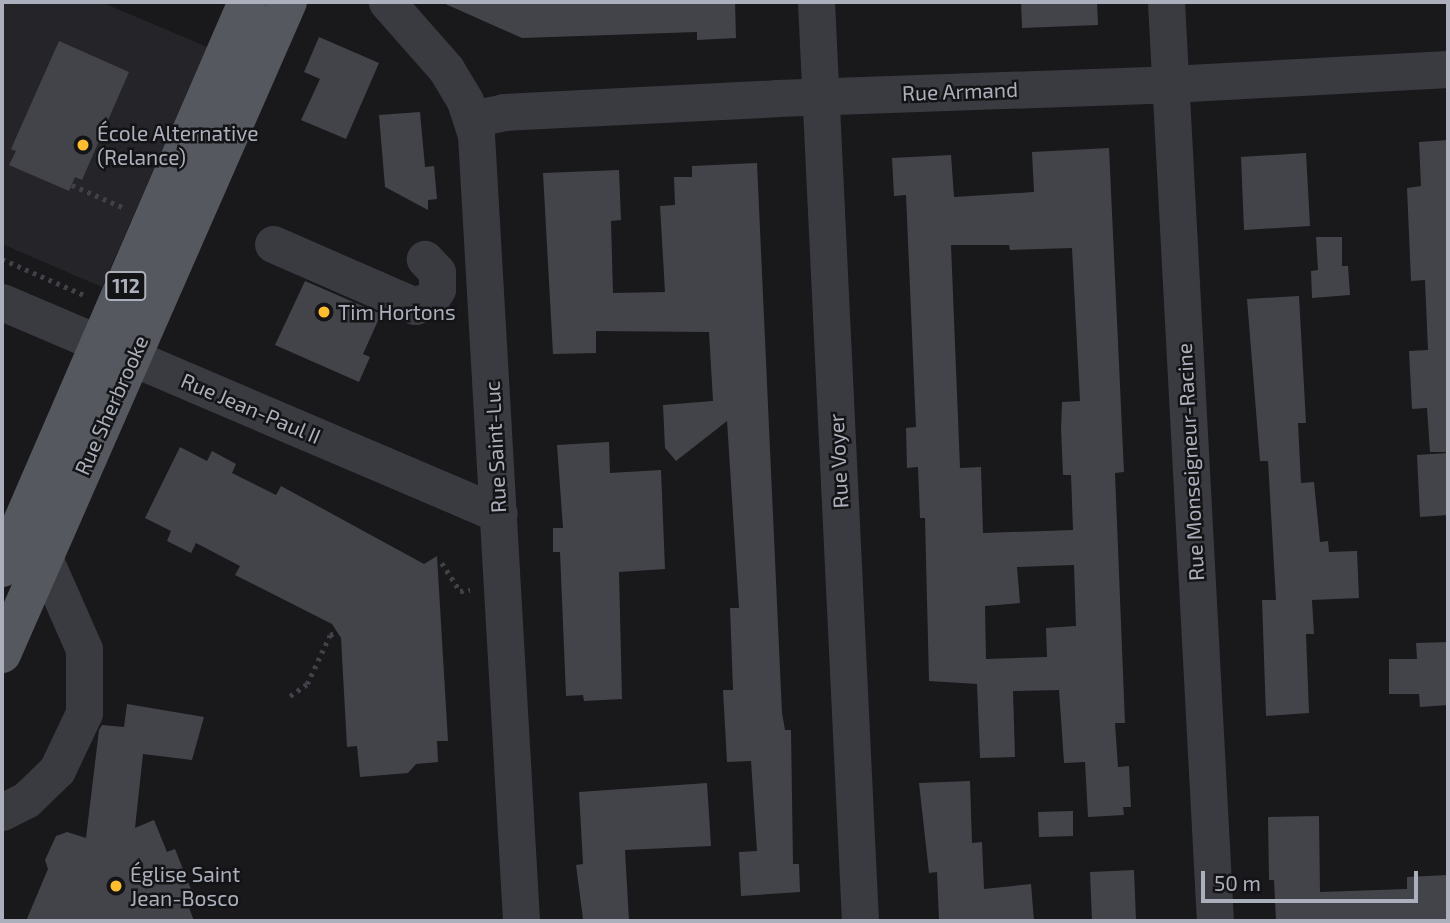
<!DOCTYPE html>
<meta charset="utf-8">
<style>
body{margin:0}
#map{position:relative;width:1450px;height:923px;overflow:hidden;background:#19191c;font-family:"Exo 2",sans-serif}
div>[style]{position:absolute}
.built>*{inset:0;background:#252529}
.building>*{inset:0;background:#434449}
.path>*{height:4.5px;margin-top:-2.25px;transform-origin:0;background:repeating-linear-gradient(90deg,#404248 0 3.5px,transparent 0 8.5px)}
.minor>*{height:37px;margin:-18.5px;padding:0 18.5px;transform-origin:18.5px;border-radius:18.5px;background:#3a3b41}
.major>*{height:38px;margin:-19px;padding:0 19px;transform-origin:19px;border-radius:19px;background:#565860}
.dots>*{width:19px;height:19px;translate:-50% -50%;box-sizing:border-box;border:4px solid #141417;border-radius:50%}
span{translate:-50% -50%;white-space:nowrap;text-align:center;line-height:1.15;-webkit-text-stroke:5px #141417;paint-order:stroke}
.shield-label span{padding:2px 5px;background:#141417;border:2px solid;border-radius:5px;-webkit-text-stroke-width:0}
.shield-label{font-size:19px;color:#abb0bc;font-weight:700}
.street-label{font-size:21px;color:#abb0bc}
.poi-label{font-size:21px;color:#abb0bc}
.left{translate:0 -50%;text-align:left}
.frame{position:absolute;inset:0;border:4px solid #abb0bc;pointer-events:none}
.scale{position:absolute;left:1201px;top:871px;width:217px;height:32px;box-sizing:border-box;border:4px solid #abb0bc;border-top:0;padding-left:9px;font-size:21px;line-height:24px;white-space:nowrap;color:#abb0bc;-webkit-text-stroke:5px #141417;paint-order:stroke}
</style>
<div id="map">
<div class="built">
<div style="clip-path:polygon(2px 2px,101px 2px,207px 47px,102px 287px,2px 244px)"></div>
</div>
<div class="building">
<div style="clip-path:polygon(441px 2px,735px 2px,736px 38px,697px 40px,697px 32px,522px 38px)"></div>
<div style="clip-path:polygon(1021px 2px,1097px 2px,1098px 25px,1022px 28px)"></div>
<div style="clip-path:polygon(319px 37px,379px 63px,346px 139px,301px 120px,320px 79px,304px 72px)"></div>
<div style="clip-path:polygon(59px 41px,129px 72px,82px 180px,75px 177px,69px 191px,9px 165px,16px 151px,11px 149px)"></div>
<div style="clip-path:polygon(420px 112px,425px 167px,434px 166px,437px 199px,428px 200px,428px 210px,385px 187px,379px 115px)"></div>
<div style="clip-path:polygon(1448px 140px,1448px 452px,1430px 452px,1427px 408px,1412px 409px,1409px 351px,1428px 350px,1425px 280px,1411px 281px,1407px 188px,1421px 186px,1419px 142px)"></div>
<div style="clip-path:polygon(evenodd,1109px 148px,1124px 472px,1115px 473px,1125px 723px,1115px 723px,1118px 767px,1129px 766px,1131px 807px,1123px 807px,1124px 815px,1088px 817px,1085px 762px,1064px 763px,1059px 690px,1013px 691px,1015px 757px,980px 758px,977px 684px,929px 681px,925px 518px,920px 518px,918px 467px,907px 468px,906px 428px,916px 427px,906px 195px,894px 196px,892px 158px,951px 155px,954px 197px,1034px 192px,1032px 152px,1109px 148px,951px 245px,1009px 245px,1010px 250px,1072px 248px,1080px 401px,1062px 402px,1061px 429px,1063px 475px,1071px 475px,1073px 530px,983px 533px,981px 467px,960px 468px,951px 245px,1109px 148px,1074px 565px,1076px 626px,1046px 628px,1047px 657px,986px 659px,985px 606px,1020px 603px,1017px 567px,1074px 565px)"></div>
<div style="clip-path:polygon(1306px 153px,1310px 226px,1244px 230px,1241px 157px)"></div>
<div style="clip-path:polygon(757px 163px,782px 713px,785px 730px,791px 730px,793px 864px,799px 864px,800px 892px,741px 896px,739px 852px,757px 851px,751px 761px,727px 762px,723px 690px,733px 690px,730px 608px,739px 608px,727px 421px,676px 461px,665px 448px,663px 405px,713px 401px,709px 332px,596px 331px,596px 353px,553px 354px,543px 173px,619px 170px,621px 220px,611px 221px,613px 293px,665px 292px,660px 206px,675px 205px,674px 177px,692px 177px,692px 166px)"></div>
<div style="clip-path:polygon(1316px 237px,1342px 237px,1342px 266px,1348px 266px,1350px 295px,1312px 298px,1311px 271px,1318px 270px)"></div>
<div style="clip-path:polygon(305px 281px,381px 314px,363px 354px,370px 357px,359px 382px,275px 345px)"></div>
<div style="clip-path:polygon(1299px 296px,1306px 423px,1298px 423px,1301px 483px,1314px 482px,1320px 542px,1328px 541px,1329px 552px,1357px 551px,1359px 598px,1312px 600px,1314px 634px,1306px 634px,1309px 713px,1266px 716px,1262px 600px,1276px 600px,1268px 461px,1260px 461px,1247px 299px)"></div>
<div style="clip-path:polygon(609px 442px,610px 473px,661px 470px,665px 569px,619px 572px,622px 699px,584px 701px,583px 695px,566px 696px,560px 552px,553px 552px,553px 528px,563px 528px,557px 445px)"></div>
<div style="clip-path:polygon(180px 447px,207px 461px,212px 451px,236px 464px,232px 473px,276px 495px,281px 486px,424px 564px,437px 556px,448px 741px,437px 741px,438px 762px,416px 764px,408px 773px,360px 777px,357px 746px,347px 747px,341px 638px,332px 624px,235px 575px,240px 566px,196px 543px,191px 553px,167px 541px,171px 531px,145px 518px)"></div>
<div style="clip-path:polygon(1448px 453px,1448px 515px,1420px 517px,1417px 455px)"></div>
<div style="clip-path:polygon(1448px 642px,1448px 705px,1420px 707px,1419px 694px,1389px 694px,1389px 659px,1417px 659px,1416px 643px)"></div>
<div style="clip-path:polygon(127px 704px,204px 717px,192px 760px,143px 754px,135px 828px,154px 820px,167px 852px,175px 849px,196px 902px,188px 905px,194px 921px,26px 921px,48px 869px,45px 860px,56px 836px,67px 832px,86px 838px,99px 730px,102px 725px,124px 727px)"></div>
<div style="clip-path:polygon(970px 781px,972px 843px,982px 842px,984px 889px,1031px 884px,1034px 921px,939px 921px,937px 872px,929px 873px,919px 783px)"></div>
<div style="clip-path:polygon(707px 783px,711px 846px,625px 850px,629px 921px,583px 919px,576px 865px,583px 864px,579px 792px)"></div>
<div style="clip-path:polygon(1073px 811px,1073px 836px,1039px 837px,1038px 812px)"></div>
<div style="clip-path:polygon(1319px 816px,1320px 892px,1407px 889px,1407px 877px,1448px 875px,1448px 921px,1276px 921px,1274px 880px,1269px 880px,1268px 817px)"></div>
<div style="clip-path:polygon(1134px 870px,1136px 921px,1092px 921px,1090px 872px)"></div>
</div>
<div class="path">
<div style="left:72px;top:185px;width:55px;rotate:23.7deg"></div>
<div style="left:2px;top:259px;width:90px;rotate:23.7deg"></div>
<div style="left:442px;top:563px;width:33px;rotate:57deg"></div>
<div style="left:460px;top:591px;width:10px;rotate:-6deg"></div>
<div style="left:290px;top:696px;width:21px;rotate:-35deg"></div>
<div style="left:307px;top:684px;width:54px;rotate:-64.9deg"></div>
<div style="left:330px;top:635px;width:8px;rotate:-23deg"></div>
</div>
<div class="minor">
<div style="left:387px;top:2px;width:89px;rotate:48.6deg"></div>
<div style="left:446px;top:69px;width:37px;rotate:59deg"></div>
<div style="left:465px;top:101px;width:36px;rotate:72deg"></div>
<div style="left:476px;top:135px;width:787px;rotate:86.72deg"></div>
<div style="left:816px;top:2px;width:920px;rotate:87.26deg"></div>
<div style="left:1166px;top:2px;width:920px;rotate:86.95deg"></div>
<div style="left:472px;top:119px;width:33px;rotate:-12deg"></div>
<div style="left:504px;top:112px;width:273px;rotate:-2.9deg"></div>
<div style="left:777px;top:98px;width:393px;rotate:-2deg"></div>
<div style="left:1170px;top:84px;width:278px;rotate:-3.1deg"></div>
<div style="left:273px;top:244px;width:155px;rotate:23.6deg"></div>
<div style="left:415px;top:306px;width:17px;rotate:-24deg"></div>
<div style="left:431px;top:299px;width:12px;rotate:-59deg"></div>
<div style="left:437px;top:289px;width:17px;rotate:-90deg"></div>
<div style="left:437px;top:272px;width:18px;rotate:-133deg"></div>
<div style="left:2px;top:302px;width:540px;rotate:23.1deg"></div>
<div style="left:2px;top:812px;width:27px;rotate:-27deg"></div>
<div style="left:26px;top:800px;width:43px;rotate:-44.1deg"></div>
<div style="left:57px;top:770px;width:63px;rotate:-64.7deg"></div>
<div style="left:84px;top:713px;width:64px;rotate:-90deg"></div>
<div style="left:84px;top:649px;width:99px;rotate:-113.7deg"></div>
</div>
<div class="major">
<div style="left:2px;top:568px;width:617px;rotate:-66.59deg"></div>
<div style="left:2px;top:654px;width:712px;rotate:-66.32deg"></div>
</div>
<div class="dots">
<div style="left:83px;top:145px;background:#febd2f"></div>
<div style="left:324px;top:312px;background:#febd2f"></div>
<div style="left:116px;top:886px;background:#febd2f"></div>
</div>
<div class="shield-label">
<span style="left:126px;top:286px">112</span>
</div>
<div class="street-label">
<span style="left:960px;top:91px;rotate:-2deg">Rue Armand</span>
<span style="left:111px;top:405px;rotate:-66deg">Rue Sherbrooke</span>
<span style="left:251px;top:408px;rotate:23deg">Rue Jean-Paul II</span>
<span style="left:495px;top:447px;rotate:-93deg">Rue Saint-Luc</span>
<span style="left:838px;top:461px;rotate:-93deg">Rue Voyer</span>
<span style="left:1190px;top:462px;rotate:-93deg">Rue Monseigneur-Racine</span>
</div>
<div class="poi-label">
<span class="left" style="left:97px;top:145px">École Alternative<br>(Relance)</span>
<span class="left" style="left:338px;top:312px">Tim Hortons</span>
<span class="left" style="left:130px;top:886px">Église Saint<br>Jean-Bosco</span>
</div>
<div class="frame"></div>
<div class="scale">50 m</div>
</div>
